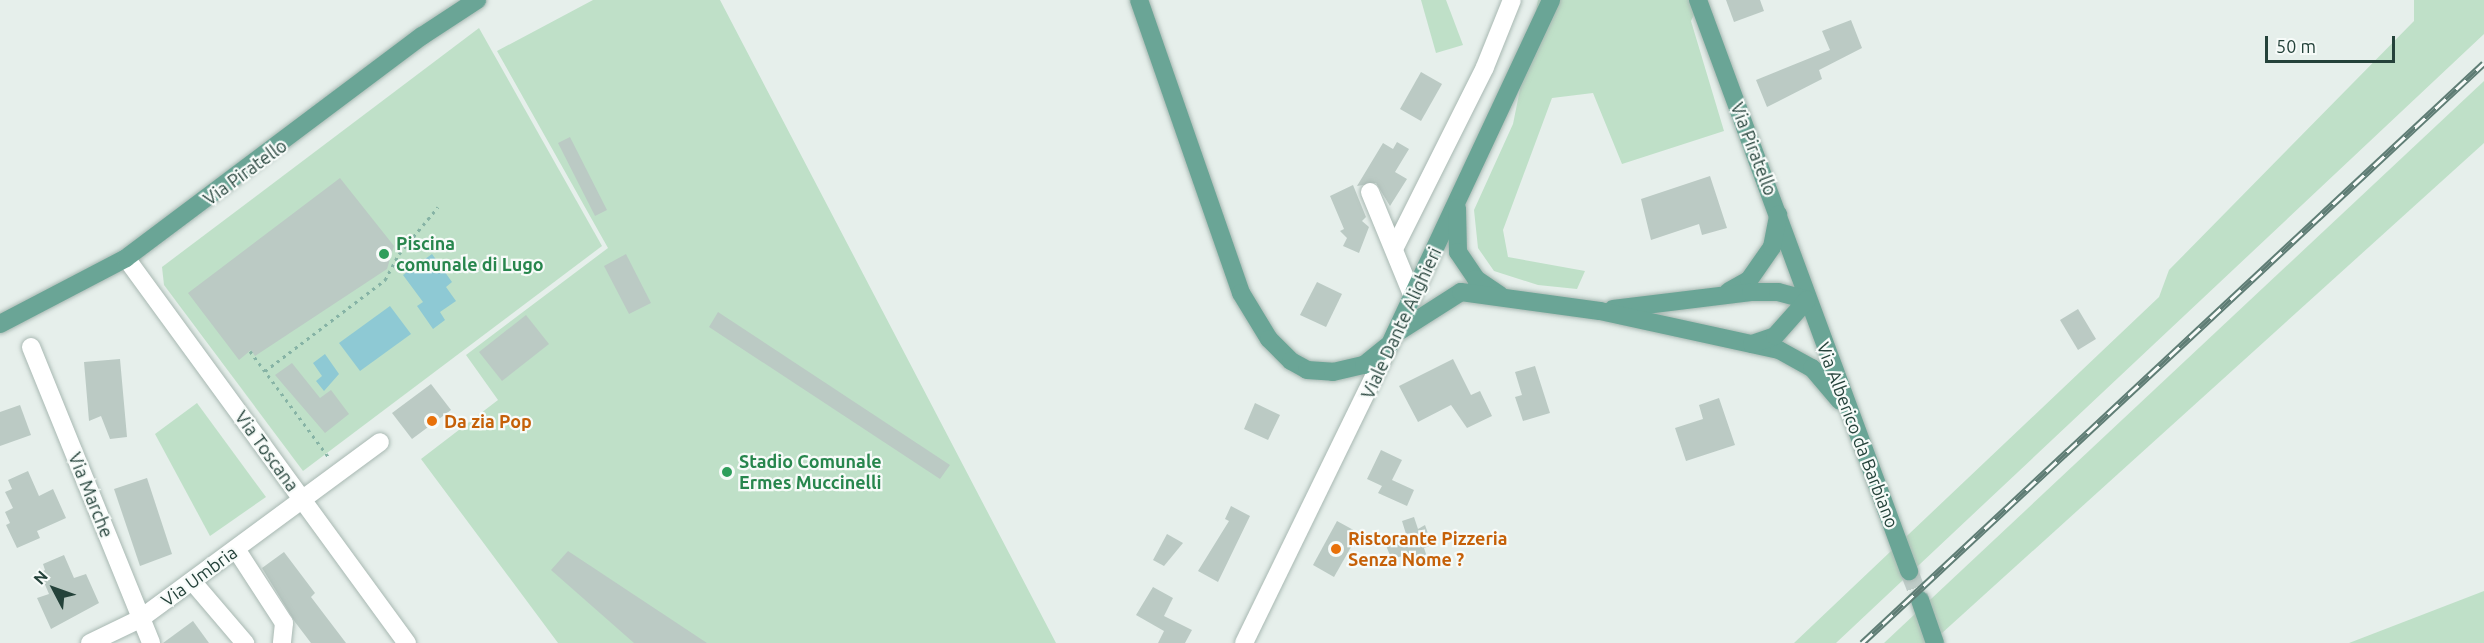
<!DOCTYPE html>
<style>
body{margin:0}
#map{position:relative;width:2484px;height:643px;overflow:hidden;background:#e6efeb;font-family:Ubuntu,sans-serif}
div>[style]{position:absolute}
.green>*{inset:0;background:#bfe0c8}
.water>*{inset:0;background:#8ec9d4}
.building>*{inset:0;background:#bbcac4}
.major-tunnel>*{height:18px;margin-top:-9px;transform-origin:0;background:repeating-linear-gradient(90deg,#bfccc8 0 18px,transparent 0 27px)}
.path>*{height:3px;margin-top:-1.5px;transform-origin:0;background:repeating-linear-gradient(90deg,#86b3a5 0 3px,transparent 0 7.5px)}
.roads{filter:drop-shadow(0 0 2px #a8b8b2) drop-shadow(0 0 2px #a8b8b2)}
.minor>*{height:18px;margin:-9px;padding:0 9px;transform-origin:9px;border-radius:9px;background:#fff}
.major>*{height:18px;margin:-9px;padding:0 9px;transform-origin:9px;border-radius:9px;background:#6aa596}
.rail>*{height:7px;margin-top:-3.5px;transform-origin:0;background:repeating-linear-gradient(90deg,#f7fbf9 0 14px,#5f7d75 0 28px);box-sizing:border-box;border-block:2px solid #5f7d75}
.dots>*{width:16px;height:16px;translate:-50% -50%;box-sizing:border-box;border:3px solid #f7fbf9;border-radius:50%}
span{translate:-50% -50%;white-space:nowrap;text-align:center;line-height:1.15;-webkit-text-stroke:4.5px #f7fbf9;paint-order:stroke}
.street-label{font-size:18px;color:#24423a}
.leisure-label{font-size:18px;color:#27864d;font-weight:700}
.left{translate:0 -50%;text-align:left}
.food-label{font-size:18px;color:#c56008;font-weight:700}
.north{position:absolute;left:24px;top:559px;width:60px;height:60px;-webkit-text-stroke:4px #f7fbf9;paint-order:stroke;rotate:311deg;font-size:16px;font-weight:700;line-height:24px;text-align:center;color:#24423a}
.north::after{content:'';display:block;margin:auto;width:21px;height:27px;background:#24423a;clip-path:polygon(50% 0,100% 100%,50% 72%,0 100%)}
.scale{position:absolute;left:2265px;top:36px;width:130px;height:27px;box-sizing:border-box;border:3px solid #24423a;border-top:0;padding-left:8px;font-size:18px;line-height:21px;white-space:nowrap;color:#24423a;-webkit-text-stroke:4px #f7fbf9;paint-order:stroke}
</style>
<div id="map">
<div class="green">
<div style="clip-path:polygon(593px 0,720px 0,1056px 643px,558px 643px,421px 459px,498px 400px,466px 355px,608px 248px,497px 51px)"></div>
<div style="clip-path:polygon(1421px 0,1446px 0,1463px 45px,1436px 53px)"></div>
<div style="clip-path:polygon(1538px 0,1701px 0,1691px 21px,1724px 131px,1622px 164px,1593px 93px,1552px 98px,1503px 230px,1508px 257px,1585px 271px,1577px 289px,1538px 285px,1494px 271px,1478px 248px,1474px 210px,1513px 124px)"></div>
<div style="clip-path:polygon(2414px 0,2484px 0,2484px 34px,1836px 643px,1794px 643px,2159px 297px,2169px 270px,2414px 21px)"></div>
<div style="clip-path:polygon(479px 28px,602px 246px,303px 471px,164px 285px,162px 267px)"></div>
<div style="clip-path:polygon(2484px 81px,2484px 143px,1931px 643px,1884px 643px)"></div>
<div style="clip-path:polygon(197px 403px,266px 497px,210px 536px,155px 434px)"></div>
<div style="clip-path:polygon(2484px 591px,2484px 643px,2349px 643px)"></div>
</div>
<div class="water">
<div style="clip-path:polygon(432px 254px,452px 282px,446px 287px,456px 301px,440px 312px,445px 320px,433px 329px,417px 306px,423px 302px,403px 275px)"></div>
<div style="clip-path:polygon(390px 306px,411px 334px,360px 371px,339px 343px)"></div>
<div style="clip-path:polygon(325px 354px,339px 374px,324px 391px,316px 381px,322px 376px,313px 363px)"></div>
</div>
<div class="building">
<div style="clip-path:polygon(1726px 0,1760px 0,1764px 11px,1734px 22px)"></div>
<div style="clip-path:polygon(1851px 20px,1862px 48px,1819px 70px,1822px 79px,1767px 107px,1756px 80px,1830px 50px,1822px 31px)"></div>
<div style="clip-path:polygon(1421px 72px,1442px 84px,1421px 121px,1400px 109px)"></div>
<div style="clip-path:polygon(570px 137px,607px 210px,595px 216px,558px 143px)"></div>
<div style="clip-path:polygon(1397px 142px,1409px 149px,1395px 172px,1407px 179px,1390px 206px,1376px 183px,1357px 186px,1383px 143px,1393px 149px)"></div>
<div style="clip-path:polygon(1710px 176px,1727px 228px,1702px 235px,1699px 224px,1651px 240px,1641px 199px)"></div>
<div style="clip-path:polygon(340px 178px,394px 246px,387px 269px,255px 356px,251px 350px,239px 360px,188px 293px)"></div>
<div style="clip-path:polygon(1353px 185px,1366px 217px,1362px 221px,1369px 227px,1359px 253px,1343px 246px,1347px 238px,1340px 231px,1344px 229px,1330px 196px)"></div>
<div style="clip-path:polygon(626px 254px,651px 303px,629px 314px,604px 266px)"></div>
<div style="clip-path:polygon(1317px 282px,1342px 294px,1326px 327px,1300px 315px)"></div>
<div style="clip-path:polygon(2078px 309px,2096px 339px,2078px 350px,2060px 320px)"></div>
<div style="clip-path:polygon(718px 312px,950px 465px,940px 479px,709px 327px)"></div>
<div style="clip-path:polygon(526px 315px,549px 344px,502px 381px,479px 352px)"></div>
<div style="clip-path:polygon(120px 359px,127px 437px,110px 439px,101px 416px,89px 421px,84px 362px)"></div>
<div style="clip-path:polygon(1453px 359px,1471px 395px,1480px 391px,1492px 416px,1467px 428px,1451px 405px,1418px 422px,1399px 386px)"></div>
<div style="clip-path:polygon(292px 363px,320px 398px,331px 390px,349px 414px,325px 433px,275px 375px)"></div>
<div style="clip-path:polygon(1535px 366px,1550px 413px,1523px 421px,1515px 397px,1522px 395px,1515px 372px)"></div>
<div style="clip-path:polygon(431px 384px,451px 410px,412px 439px,392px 413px)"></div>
<div style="clip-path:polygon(1719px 398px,1735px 445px,1686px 461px,1675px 428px,1703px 419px,1699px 405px)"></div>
<div style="clip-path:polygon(1255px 403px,1280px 415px,1268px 440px,1244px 429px)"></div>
<div style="clip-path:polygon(20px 405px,31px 435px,0 446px,0 412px)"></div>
<div style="clip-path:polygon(1381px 450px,1402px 460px,1392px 480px,1414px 490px,1407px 506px,1378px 493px,1382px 486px,1367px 479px)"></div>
<div style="clip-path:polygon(28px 471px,39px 496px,53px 489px,66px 518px,37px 531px,40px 538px,17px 548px,6px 525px,10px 523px,5px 512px,13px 508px,5px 492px,12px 489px,8px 480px)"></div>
<div style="clip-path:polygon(147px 478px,172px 554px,140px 566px,114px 489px)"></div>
<div style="clip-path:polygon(1231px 506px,1250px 516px,1218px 582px,1198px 571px,1229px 521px,1225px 519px)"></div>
<div style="clip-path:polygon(1414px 517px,1418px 529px,1425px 525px,1432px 545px,1424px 548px,1427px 557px,1414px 561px,1412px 555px,1391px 558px,1385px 543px,1406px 534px,1402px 521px)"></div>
<div style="clip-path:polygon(1337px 521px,1359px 533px,1334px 577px,1313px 565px)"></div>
<div style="clip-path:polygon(1167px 534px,1183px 543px,1164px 566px,1153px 560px)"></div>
<div style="clip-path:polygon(568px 551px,707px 643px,634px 643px,551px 570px)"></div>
<div style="clip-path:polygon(284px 552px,315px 593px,311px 597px,346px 643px,311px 643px,295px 622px,262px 568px)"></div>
<div style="clip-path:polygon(64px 555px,74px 578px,86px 574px,99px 603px,51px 629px,37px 598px,49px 594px,40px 573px,45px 570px,43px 564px)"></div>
<div style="clip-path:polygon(1153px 587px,1173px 598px,1164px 616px,1192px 630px,1185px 643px,1158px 643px,1164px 631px,1136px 615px)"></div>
<div style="clip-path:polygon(193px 621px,209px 643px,163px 643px)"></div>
</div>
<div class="major-tunnel">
<div style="left:1909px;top:571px;width:31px;rotate:69deg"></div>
</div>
<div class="path">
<div style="left:250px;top:351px;width:134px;rotate:53.5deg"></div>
<div style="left:265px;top:371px;width:151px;rotate:-37.2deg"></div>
<div style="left:385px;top:280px;width:30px;rotate:-62deg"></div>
<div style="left:399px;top:254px;width:61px;rotate:-50.3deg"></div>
</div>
<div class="roads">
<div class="minor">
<div style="left:1370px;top:192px;width:113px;rotate:67.7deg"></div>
<div style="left:1394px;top:249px;width:203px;rotate:-63.4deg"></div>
<div style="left:1485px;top:67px;width:72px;rotate:-68.1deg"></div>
<div style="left:126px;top:258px;width:477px;rotate:53.9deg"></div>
<div style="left:31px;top:347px;width:319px;rotate:67.9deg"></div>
<div style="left:236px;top:549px;width:88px;rotate:57deg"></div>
<div style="left:284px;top:623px;width:20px;rotate:96deg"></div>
<div style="left:192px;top:581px;width:82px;rotate:49.5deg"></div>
<div style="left:90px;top:643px;width:55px;rotate:-25.6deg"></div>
<div style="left:140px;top:619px;width:298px;rotate:-36.4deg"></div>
<div style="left:1244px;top:643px;width:333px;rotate:-64deg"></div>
</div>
<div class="major">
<div style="left:1139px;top:0;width:310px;rotate:70.8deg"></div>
<div style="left:1241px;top:293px;width:54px;rotate:58.7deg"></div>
<div style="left:1269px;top:339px;width:31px;rotate:45deg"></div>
<div style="left:1291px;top:361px;width:18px;rotate:29deg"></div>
<div style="left:1307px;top:370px;width:26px;rotate:4deg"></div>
<div style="left:1333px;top:372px;width:32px;rotate:-13deg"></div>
<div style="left:1364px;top:365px;width:33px;rotate:-39deg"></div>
<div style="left:1390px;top:344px;width:380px;rotate:-64.9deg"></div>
<div style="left:1698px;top:0;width:609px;rotate:69.72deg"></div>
<div style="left:1457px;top:208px;width:44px;rotate:88.7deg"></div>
<div style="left:1458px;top:252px;width:32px;rotate:56deg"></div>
<div style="left:1476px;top:279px;width:29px;rotate:34deg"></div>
<div style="left:1729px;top:291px;width:23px;rotate:-29deg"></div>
<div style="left:1749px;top:280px;width:40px;rotate:-55.1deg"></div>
<div style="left:1772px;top:247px;width:33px;rotate:-79deg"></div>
<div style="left:1613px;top:309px;width:139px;rotate:-7deg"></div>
<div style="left:1751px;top:292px;width:27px"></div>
<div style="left:1778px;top:292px;width:30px;rotate:15deg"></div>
<div style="left:0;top:324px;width:142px;rotate:-27.6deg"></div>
<div style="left:126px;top:258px;width:370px;rotate:-36.9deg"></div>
<div style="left:422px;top:36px;width:66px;rotate:-33.2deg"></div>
<div style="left:1395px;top:334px;width:78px;rotate:-32.5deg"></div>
<div style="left:1461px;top:292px;width:140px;rotate:7.8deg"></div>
<div style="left:1600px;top:311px;width:183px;rotate:12.3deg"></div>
<div style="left:1779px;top:350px;width:38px;rotate:29deg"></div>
<div style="left:1812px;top:368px;width:43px;rotate:49.7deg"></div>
<div style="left:1752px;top:344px;width:24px;rotate:-19deg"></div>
<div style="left:1775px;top:336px;width:48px;rotate:-48.4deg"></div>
<div style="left:1920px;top:600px;width:46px;rotate:70.8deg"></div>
</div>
</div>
<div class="rail">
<div style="left:1862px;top:643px;width:850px;rotate:-43deg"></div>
</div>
<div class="dots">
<div style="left:384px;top:254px;background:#2e9e5b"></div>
<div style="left:432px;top:421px;background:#e8710a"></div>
<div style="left:727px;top:472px;background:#2e9e5b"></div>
<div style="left:1336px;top:549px;background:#e8710a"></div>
</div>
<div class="street-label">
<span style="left:1754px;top:149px;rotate:69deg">Via Piratello</span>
<span style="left:245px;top:172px;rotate:-36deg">Via Piratello</span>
<span style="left:1401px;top:323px;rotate:-65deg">Viale Dante Alighieri</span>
<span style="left:1858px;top:435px;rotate:69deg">Via Alberico da Barbiano</span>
<span style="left:267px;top:451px;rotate:54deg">Via Toscana</span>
<span style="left:91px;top:495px;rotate:68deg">Via Marche</span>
<span style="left:199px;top:576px;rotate:-36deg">Via Umbria</span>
</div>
<div class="leisure-label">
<span class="left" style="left:396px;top:254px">Piscina<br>comunale di Lugo</span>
<span class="left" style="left:739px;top:472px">Stadio Comunale<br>Ermes Muccinelli</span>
</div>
<div class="food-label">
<span class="left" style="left:444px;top:421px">Da zia Pop</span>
<span class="left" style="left:1348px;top:549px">Ristorante Pizzeria<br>Senza Nome ?</span>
</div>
<div class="north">N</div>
<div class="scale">50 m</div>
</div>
